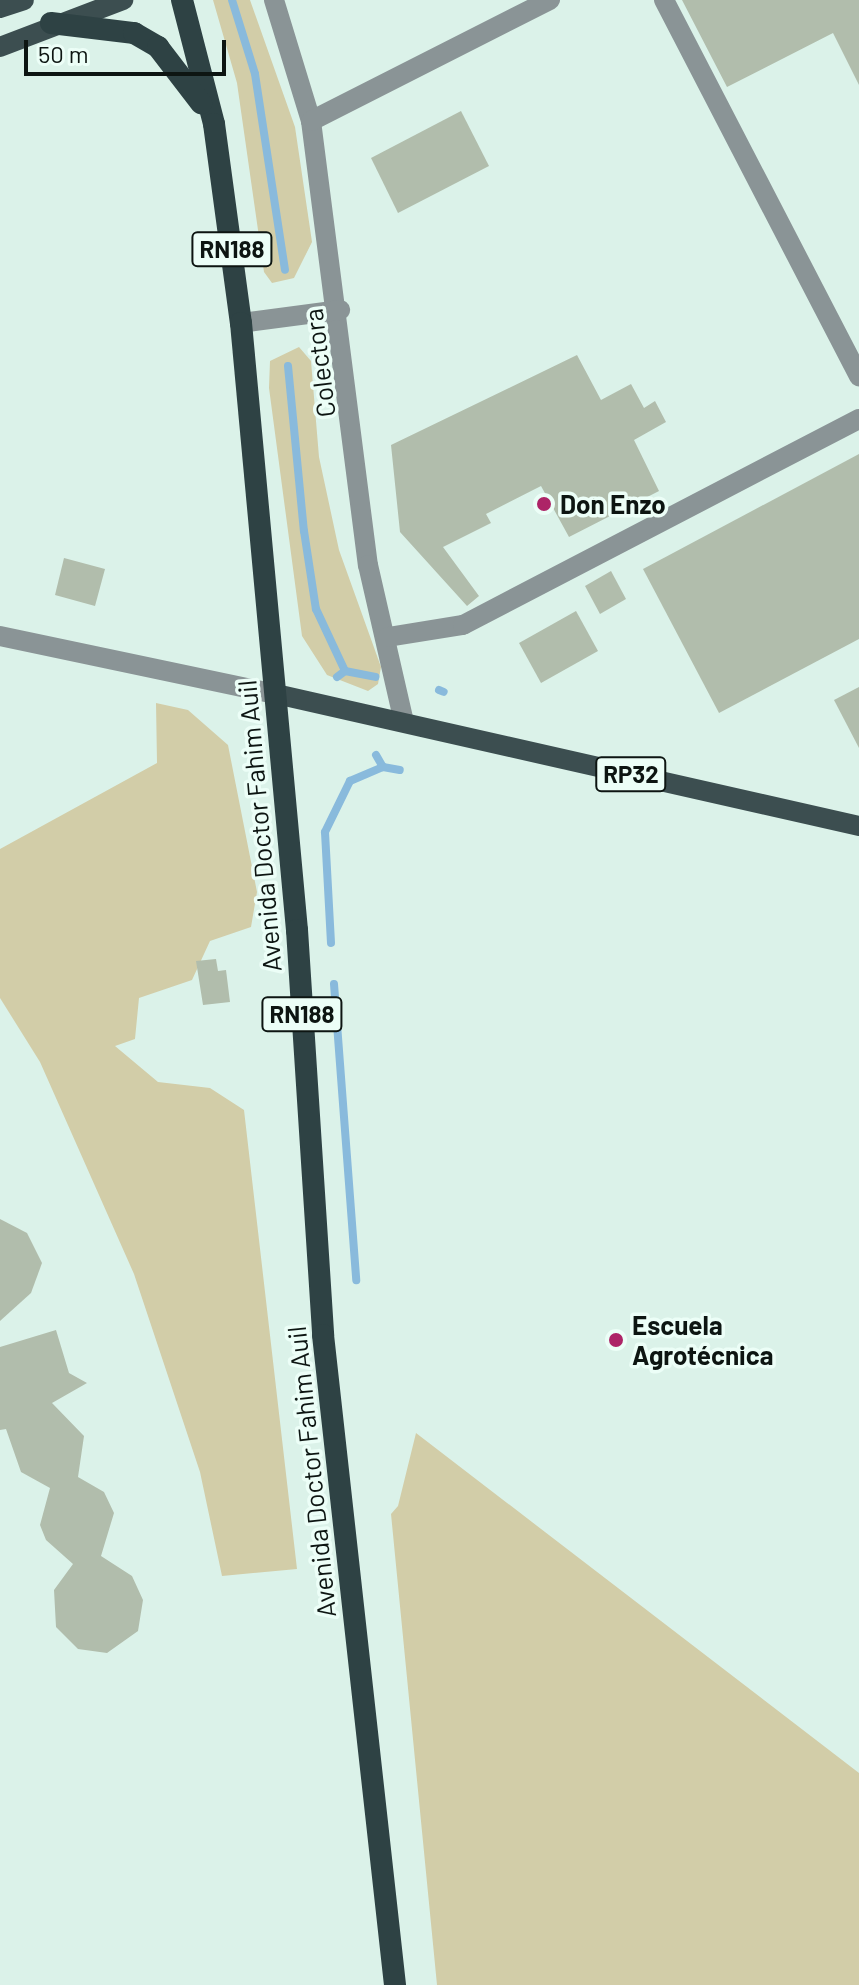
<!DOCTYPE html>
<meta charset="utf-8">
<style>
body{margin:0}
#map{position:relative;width:859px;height:1985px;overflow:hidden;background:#dbf2e9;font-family:Barlow,sans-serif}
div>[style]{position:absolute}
.green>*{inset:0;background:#d2cda8}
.stream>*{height:8px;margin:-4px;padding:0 4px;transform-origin:4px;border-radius:4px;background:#89badc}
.building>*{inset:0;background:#b1bdac}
.minor>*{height:20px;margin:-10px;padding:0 10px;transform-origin:10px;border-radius:10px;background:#8a9496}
.primary>*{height:20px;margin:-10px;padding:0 10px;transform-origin:10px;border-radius:10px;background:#3c4e50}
.trunk>*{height:22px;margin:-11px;padding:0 11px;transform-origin:11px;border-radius:11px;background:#2e4244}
.dots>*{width:22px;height:22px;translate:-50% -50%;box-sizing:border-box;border:4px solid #ecfef7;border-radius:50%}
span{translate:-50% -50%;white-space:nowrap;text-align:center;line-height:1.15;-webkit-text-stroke:7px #ecfef7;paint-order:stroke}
.shield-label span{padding:2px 6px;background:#ecfef7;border:2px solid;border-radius:6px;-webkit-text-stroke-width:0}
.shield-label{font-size:24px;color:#0d1512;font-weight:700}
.street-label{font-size:26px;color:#0d1512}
.poi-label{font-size:26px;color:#0d1512;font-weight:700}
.left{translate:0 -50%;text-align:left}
.scale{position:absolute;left:24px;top:40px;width:202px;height:36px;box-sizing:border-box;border:4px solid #0d1512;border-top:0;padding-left:10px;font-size:24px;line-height:28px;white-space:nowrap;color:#0d1512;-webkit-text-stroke:6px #ecfef7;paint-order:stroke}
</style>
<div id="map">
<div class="green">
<div style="clip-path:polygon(213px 0,250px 0,295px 127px,312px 242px,294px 278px,272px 283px,264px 272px,237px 83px)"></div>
<div style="clip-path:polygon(299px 347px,311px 361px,319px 457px,339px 550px,381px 667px,378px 684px,368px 691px,327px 675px,302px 636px,269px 388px,270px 361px)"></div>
<div style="clip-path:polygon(156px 703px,188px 710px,228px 745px,257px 892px,251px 927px,210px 941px,192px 980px,139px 998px,135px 1039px,115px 1046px,158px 1082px,210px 1088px,244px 1110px,297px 1569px,222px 1576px,200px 1472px,134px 1274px,40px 1062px,0 998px,0 849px,157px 763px)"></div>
<div style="clip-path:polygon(416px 1433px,859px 1773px,859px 1985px,437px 1985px,391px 1514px,398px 1506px)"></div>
</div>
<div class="stream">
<div style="left:232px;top:0;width:77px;rotate:72.7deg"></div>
<div style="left:255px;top:74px;width:198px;rotate:81.3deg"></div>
<div style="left:288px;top:366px;width:166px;rotate:84.5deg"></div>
<div style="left:304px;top:531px;width:79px;rotate:81.3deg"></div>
<div style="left:316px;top:609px;width:68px;rotate:64.9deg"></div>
<div style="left:345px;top:671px;width:10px;rotate:143deg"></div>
<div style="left:345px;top:671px;width:31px;rotate:11deg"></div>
<div style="left:439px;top:690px;width:5px;rotate:22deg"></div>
<div style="left:376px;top:755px;width:14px;rotate:60deg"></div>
<div style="left:383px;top:767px;width:17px;rotate:10deg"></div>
<div style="left:331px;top:943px;width:111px;rotate:-93.1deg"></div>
<div style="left:325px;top:832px;width:57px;rotate:-63.9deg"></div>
<div style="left:350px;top:781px;width:36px;rotate:-23deg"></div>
<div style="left:334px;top:984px;width:297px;rotate:85.7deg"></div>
</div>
<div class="building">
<div style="clip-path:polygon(682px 0,859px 0,859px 85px,833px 33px,727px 87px)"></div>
<div style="clip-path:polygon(461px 111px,489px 166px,398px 213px,371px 158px)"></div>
<div style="clip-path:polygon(577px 355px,601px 400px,631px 384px,644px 408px,655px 401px,666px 422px,634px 440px,659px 491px,569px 537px,541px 486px,486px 514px,491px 523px,443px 547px,479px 596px,467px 606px,400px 532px,391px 445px)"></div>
<div style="clip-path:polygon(859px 454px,859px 639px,719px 713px,643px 569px)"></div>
<div style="clip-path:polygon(64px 558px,105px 569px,95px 606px,55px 595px)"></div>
<div style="clip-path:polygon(611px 571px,626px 599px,600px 614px,585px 586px)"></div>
<div style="clip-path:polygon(576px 611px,598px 651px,541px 683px,519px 643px)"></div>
<div style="clip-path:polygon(859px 687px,859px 748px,834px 700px)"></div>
<div style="clip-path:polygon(216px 959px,218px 971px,226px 970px,230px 1002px,203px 1005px,196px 961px)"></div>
<div style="clip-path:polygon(0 1219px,27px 1233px,42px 1263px,31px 1293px,0 1321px)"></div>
<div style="clip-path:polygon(56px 1330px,69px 1373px,87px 1383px,52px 1403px,84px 1436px,78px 1477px,104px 1492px,114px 1513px,101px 1556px,132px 1576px,143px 1600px,138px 1631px,107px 1653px,78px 1649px,56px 1627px,54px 1590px,73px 1564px,46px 1540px,40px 1525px,50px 1488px,21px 1472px,6px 1429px,0 1430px,0 1347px)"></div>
</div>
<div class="minor">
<div style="left:274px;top:0;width:127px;rotate:73deg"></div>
<div style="left:311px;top:121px;width:448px;rotate:82.7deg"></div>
<div style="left:368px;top:565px;width:161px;rotate:77.1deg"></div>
<div style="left:664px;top:0;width:424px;rotate:62.6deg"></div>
<div style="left:311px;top:121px;width:268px;rotate:-26.9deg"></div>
<div style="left:241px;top:323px;width:100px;rotate:-7.5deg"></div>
<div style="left:0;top:636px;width:282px;rotate:11.9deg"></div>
<div style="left:388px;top:637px;width:76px;rotate:-9.1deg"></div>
<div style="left:463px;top:625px;width:446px;rotate:-27.5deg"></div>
</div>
<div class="primary">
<div style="left:0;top:8px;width:25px;rotate:-18deg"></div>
<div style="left:0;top:47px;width:132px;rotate:-20.9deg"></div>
<div style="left:276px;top:694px;width:598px;rotate:12.76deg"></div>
</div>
<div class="trunk">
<div style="left:182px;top:0;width:128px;rotate:75.5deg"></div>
<div style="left:214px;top:124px;width:201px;rotate:82.3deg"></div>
<div style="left:241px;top:323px;width:610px;rotate:84.73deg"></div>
<div style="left:297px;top:930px;width:406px;rotate:86.3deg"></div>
<div style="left:323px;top:1335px;width:654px;rotate:83.68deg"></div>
<div style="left:51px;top:23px;width:84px;rotate:6.9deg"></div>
<div style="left:134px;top:33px;width:28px;rotate:30deg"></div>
<div style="left:158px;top:47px;width:71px;rotate:52.5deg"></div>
</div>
<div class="dots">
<div style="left:544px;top:504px;background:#ad2467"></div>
<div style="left:616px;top:1340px;background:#ad2467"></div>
</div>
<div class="shield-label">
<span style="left:232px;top:249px">RN188</span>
<span style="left:631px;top:774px">RP32</span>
<span style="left:302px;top:1014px">RN188</span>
</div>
<div class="street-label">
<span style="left:319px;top:363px;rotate:-97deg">Colectora</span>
<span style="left:259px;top:826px;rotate:-95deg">Avenida Doctor Fahim Auil</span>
<span style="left:311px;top:1472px;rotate:-96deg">Avenida Doctor Fahim Auil</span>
</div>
<div class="poi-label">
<span class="left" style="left:560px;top:504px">Don Enzo</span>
<span class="left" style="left:632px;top:1340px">Escuela<br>Agrotécnica</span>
</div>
<div class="scale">50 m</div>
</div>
